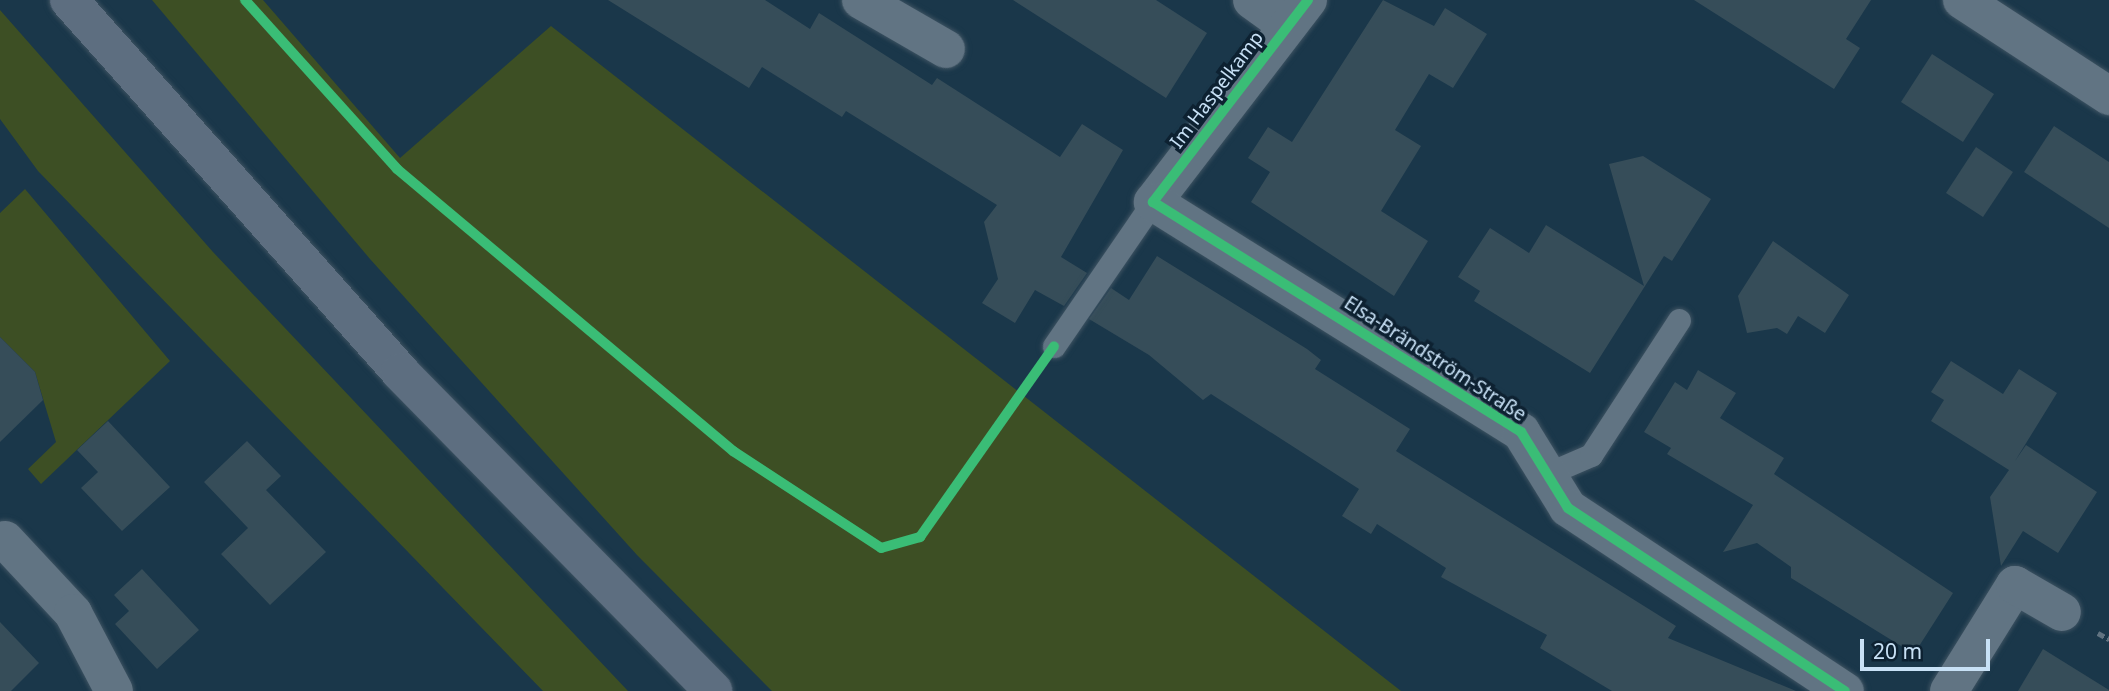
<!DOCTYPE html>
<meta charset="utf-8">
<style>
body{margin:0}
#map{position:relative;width:2109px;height:691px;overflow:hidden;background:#1a374a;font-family:"Noto Sans",sans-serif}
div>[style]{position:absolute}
.green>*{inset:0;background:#3d4f24}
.building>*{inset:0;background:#364d59}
.path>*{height:4.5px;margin-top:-2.25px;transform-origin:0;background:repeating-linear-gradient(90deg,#617381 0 7px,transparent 0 10.5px)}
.roads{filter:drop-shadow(0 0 2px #3d5261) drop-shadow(0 0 2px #3d5261)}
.lane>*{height:23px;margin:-11.5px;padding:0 11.5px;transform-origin:11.5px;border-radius:11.5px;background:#617483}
.street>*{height:38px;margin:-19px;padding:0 19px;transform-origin:19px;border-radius:19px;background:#617483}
.primary>*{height:38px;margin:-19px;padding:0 19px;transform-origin:19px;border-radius:19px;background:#5d6e80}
.cycleway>*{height:10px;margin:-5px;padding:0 5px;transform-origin:5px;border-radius:5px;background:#3abd76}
span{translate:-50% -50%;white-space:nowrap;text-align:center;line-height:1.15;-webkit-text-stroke:7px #0d2131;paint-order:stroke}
.street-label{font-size:19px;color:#c8e1f6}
.scale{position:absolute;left:1860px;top:639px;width:130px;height:32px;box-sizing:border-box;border:4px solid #c8e1f6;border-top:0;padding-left:9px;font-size:21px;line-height:24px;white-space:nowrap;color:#c8e1f6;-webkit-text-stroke:5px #0d2131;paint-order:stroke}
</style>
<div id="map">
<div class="green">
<div style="clip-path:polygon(152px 0,263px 0,400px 158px,551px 26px,1401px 691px,772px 691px,637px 555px,370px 259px)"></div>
<div style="clip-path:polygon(0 10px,213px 252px,628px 691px,543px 691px,38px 171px,0 119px)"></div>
<div style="clip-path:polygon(25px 189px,170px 361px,41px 484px,28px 469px,56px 442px,35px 372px,0 337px,0 213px)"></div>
</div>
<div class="building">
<div style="clip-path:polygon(608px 0,765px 0,810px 29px,819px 13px,932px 85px,937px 78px,1060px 157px,1082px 124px,1123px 150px,1061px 257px,1087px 273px,1064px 306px,1035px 290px,1015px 323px,982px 303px,998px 279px,984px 222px,997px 205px,846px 111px,842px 117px,762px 67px,749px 88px)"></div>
<div style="clip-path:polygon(1013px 0,1156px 0,1207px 33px,1166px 98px)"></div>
<div style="clip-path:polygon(1383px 0,1434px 26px,1445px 8px,1487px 34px,1453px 88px,1429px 74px,1395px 130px,1421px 146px,1381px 211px,1428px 241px,1394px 296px,1251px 202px,1270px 172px,1248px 158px,1268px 127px,1292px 142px)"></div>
<div style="clip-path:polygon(1694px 0,1871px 0,1846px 39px,1860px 48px,1834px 89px)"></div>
<div style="clip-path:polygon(1932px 54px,1994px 94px,1963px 142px,1901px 102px)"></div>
<div style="clip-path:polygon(2054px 126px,2109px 162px,2109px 228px,2024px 172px)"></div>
<div style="clip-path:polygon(1976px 147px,2013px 172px,1983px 217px,1946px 193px)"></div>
<div style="clip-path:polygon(1643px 156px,1711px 199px,1672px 261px,1664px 256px,1590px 373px,1474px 301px,1480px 291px,1458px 277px,1490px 228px,1529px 253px,1546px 225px,1644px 286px,1609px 164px)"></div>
<div style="clip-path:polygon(1773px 241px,1849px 295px,1825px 333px,1798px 316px,1787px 334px,1777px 328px,1747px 333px,1738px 296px)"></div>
<div style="clip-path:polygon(1157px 256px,1307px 349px,1321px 360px,1315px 369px,1410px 429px,1396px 451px,1676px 626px,1668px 638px,1796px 691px,1612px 691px,1540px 648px,1547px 635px,1441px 577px,1446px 568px,1377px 524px,1371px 534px,1342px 516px,1359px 489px,1211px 394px,1203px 400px,1149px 355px,1089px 319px,1111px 288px,1129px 300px)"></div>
<div style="clip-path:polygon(0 337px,35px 372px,43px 400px,0 442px)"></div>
<div style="clip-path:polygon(1951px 361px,2003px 394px,2019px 369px,2057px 393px,2015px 461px,2026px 445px,2097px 492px,2058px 553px,2023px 531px,2001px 566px,1990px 497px,2009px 470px,1931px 421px,1944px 400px,1931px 392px)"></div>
<div style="clip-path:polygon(1698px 370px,1736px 393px,1720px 418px,1784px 458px,1774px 474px,1953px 593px,1914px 654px,1791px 578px,1791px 567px,1757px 543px,1723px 552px,1753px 505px,1667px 454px,1671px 448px,1644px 432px,1675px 382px,1687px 390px)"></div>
<div style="clip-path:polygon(108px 421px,170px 487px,122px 531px,81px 488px,98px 472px,77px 450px)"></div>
<div style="clip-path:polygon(247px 441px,281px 476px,266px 490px,326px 552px,270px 605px,221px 554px,248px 528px,204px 482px)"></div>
<div style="clip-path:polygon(142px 569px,199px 630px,157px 669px,115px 624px,129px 611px,114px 595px)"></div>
<div style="clip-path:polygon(0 622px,39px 663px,11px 691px,0 691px)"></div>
<div style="clip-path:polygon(2043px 649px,2109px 690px,2109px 691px,2018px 691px)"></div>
</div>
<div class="path">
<div style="left:2098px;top:633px;width:13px;rotate:29deg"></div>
</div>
<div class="roads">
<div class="lane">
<div style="left:1054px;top:346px;width:175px;rotate:-55.5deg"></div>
<div style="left:1547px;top:474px;width:48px;rotate:-23.4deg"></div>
<div style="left:1591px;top:455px;width:161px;rotate:-56.9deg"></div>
</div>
<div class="street">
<div style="left:861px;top:0;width:98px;rotate:30deg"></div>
<div style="left:1252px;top:0;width:44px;rotate:35.8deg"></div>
<div style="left:1308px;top:0;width:255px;rotate:127.5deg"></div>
<div style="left:1153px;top:202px;width:434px;rotate:32deg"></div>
<div style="left:1521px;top:432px;width:89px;rotate:58.3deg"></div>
<div style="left:1568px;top:508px;width:332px;rotate:33.5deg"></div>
<div style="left:1962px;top:0;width:176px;rotate:33.1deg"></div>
<div style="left:5px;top:540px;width:100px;rotate:47deg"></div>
<div style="left:73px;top:613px;width:88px;rotate:62.3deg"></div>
<div style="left:1949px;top:691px;width:125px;rotate:-58.1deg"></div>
<div style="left:2015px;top:585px;width:54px;rotate:29.9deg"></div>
</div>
<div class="primary">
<div style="left:69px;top:0;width:498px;rotate:48.3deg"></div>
<div style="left:400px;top:372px;width:447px;rotate:45.5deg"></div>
</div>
</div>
<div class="cycleway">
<div style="left:245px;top:0;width:227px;rotate:48deg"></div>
<div style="left:397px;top:169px;width:439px;rotate:40deg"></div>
<div style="left:733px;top:451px;width:177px;rotate:33.2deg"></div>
<div style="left:881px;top:548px;width:41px;rotate:-15.8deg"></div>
<div style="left:920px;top:537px;width:233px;rotate:-54.9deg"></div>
<div style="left:1308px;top:0;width:255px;rotate:127.5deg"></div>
<div style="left:1153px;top:202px;width:434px;rotate:32deg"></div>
<div style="left:1521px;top:432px;width:89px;rotate:58.3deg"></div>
<div style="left:1568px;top:508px;width:332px;rotate:33.5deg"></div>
</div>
<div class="street-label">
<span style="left:1217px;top:90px;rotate:-53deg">Im Haspelkamp</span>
<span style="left:1435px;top:359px;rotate:33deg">Elsa-Brändström-Straße</span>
</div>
<div class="scale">20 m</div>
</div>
